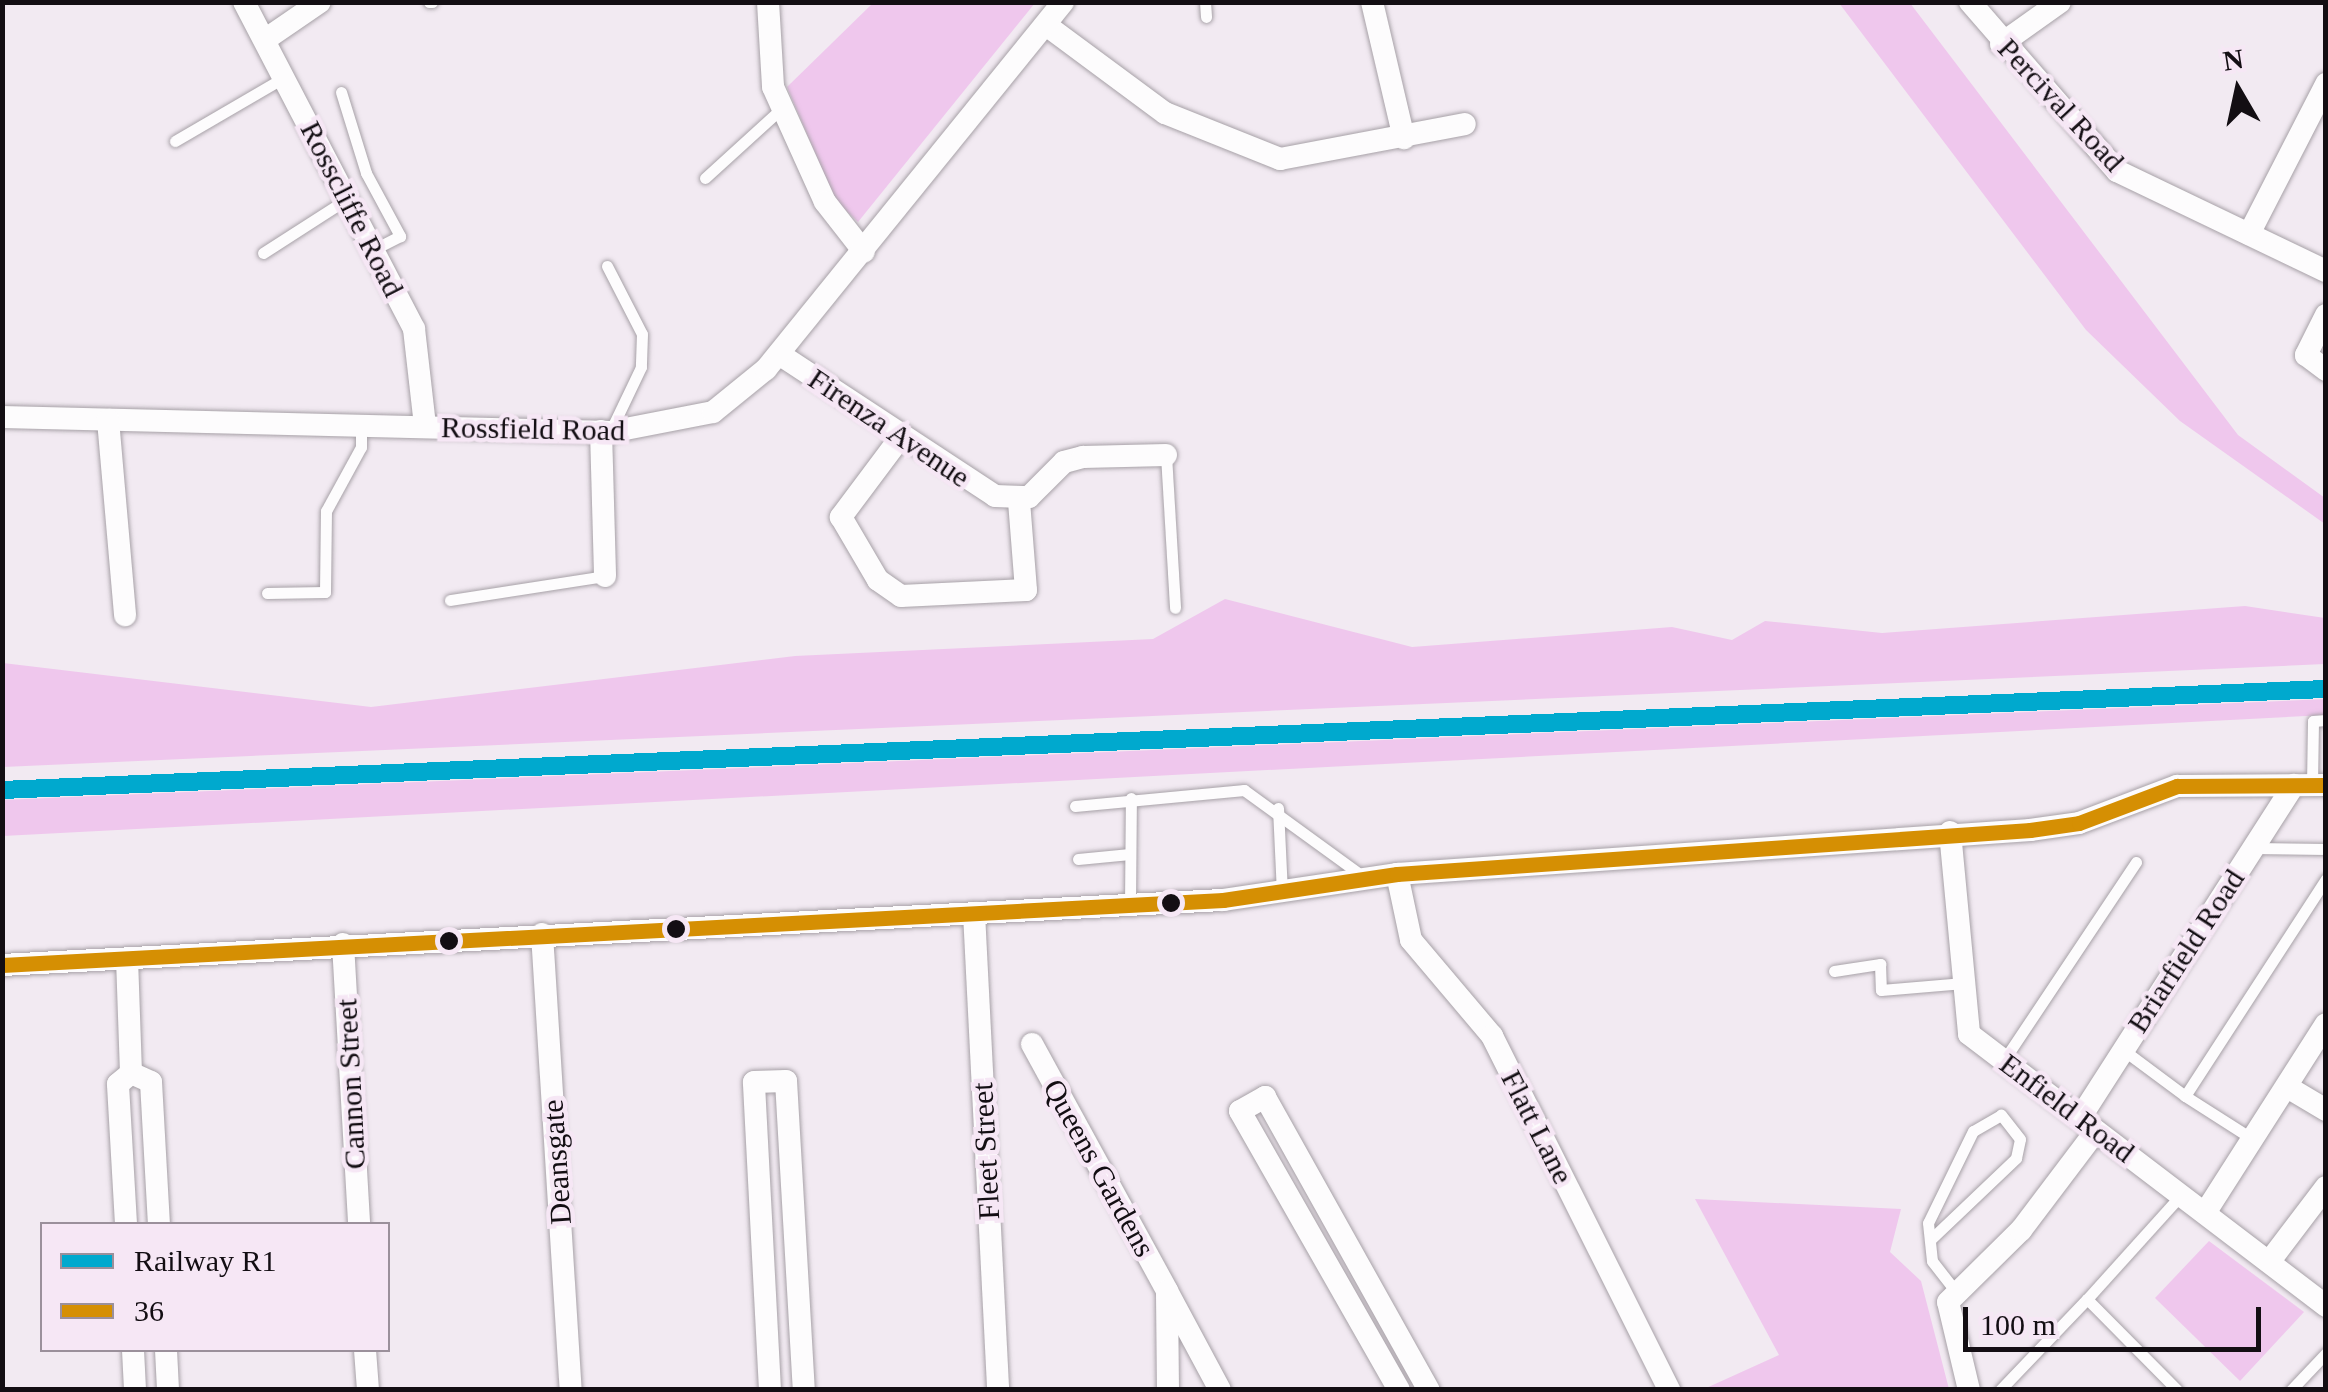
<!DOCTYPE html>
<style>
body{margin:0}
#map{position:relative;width:2328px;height:1392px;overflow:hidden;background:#f2eaf2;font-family:Georgia,serif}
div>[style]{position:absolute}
.green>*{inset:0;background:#efc7ed}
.roads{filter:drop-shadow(0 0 2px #a7a1a7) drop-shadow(0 0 2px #a7a1a7)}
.lane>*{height:11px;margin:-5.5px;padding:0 5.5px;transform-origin:5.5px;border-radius:5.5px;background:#fdfcfd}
.street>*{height:22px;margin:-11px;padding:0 11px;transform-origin:11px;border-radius:11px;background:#fdfcfd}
.bus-1>*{height:15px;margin:-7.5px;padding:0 7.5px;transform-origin:7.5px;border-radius:7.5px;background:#d58f03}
.rail-1>*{height:18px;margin:-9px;padding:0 9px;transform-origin:9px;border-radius:9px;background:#00a9ce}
.dots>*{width:28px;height:28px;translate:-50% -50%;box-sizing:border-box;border:5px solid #f6e7f5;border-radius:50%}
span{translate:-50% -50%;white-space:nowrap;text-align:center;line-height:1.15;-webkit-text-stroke:9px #f6e7f5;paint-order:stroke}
.street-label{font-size:30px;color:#130e13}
.frame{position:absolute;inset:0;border:5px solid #130e13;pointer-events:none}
.legend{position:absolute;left:40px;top:1222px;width:350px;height:130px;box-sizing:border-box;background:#f6e7f5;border:2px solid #9b909b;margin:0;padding:12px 18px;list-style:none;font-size:30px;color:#130e13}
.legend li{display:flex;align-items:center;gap:20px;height:50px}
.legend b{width:50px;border:2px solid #9b909b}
.north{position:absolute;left:2188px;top:40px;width:100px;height:100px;-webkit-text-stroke:8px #f6e7f5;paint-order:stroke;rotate:351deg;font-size:28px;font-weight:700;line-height:40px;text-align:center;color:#130e13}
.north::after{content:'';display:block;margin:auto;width:35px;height:45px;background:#130e13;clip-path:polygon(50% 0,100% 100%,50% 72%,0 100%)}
.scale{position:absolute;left:1963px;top:1307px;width:298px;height:45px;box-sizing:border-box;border:5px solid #130e13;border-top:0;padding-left:12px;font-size:30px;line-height:35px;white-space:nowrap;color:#130e13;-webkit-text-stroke:8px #f6e7f5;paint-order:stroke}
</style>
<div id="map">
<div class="green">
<div style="clip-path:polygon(873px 3px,1035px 3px,858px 222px,835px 200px,787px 87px)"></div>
<div style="clip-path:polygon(1839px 3px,1910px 3px,2238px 435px,2325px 498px,2325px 524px,2180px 421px,2086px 330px)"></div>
<div style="clip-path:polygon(1225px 599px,1412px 647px,1672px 627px,1732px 640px,1765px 621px,1882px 633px,2245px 606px,2325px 618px,2325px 664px,3px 767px,3px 663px,371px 707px,795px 656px,1153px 639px)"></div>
<div style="clip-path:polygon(2326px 699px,2325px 715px,3px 836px,2px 800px)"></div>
<div style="clip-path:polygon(1695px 1199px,1901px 1209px,1890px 1252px,1921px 1281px,1949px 1389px,1704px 1389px,1779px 1355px)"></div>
<div style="clip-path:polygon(2209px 1241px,2304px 1312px,2240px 1381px,2155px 1298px)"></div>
</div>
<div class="roads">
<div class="lane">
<div style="left:429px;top:2px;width:3px"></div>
<div style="left:1205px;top:2px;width:15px;rotate:86deg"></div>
<div style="left:341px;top:92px;width:85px;rotate:72.8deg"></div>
<div style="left:366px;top:173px;width:72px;rotate:61.6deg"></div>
<div style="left:400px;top:236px;width:30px;rotate:153deg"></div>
<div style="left:175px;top:141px;width:127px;rotate:-30.2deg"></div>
<div style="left:705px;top:178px;width:104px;rotate:-42.3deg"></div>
<div style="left:263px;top:253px;width:100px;rotate:-32.7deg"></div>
<div style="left:607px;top:266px;width:76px;rotate:62.8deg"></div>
<div style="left:642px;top:334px;width:33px;rotate:92deg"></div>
<div style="left:641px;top:367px;width:72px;rotate:115.5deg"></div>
<div style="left:1166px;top:455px;width:153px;rotate:86.6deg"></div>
<div style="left:267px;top:593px;width:58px;rotate:-1deg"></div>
<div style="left:325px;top:592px;width:81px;rotate:-89.3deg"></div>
<div style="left:326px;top:511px;width:73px;rotate:-61.3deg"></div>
<div style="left:361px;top:447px;width:22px;rotate:-90deg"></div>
<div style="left:450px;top:600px;width:157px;rotate:-8.8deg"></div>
<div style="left:2312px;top:785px;width:64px;rotate:-89.1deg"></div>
<div style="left:2313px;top:721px;width:13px;rotate:-4deg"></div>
<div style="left:1075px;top:806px;width:170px;rotate:-5.4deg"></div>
<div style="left:1244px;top:790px;width:150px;rotate:36deg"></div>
<div style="left:1278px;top:808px;width:84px;rotate:87.3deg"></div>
<div style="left:2254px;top:848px;width:72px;rotate:0.8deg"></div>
<div style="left:1078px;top:859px;width:52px;rotate:-5.5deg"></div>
<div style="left:1130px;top:904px;width:106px;rotate:-89.5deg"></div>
<div style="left:1834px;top:971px;width:47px;rotate:-8.7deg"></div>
<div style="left:1880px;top:964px;width:26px;rotate:88deg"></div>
<div style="left:1881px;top:990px;width:83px;rotate:-4.8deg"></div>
<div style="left:2122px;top:1049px;width:79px;rotate:36.7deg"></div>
<div style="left:2004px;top:1060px;width:238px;rotate:-56.3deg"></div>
<div style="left:2254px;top:1140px;width:82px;rotate:-147.5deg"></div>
<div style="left:2185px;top:1096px;width:259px;rotate:-57deg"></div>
<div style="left:1930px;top:1240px;width:119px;rotate:-43.6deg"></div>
<div style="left:2016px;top:1158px;width:19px;rotate:-78deg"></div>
<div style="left:2020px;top:1139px;width:31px;rotate:-128deg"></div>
<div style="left:2001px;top:1115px;width:32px;rotate:150deg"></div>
<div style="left:1973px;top:1131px;width:102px;rotate:116.1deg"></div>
<div style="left:1928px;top:1223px;width:38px;rotate:84deg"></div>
<div style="left:1932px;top:1261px;width:41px;rotate:52deg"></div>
<div style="left:2087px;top:1299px;width:140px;rotate:-47.9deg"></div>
<div style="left:2000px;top:1390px;width:126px;rotate:-46.3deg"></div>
<div style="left:2087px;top:1299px;width:128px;rotate:45.3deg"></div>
<div style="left:2291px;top:1390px;width:51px;rotate:-46.6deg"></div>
</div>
<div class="street">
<div style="left:244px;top:2px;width:369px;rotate:62.5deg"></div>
<div style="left:414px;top:329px;width:98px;rotate:83.5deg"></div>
<div style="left:768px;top:2px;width:85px;rotate:86.6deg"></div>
<div style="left:773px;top:87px;width:126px;rotate:65.7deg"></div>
<div style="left:825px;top:202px;width:63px;rotate:52deg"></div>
<div style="left:1372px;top:2px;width:140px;rotate:76.8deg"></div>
<div style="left:1970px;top:2px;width:224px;rotate:49deg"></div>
<div style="left:2117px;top:171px;width:232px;rotate:25.6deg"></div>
<div style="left:1046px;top:25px;width:148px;rotate:36.5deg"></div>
<div style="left:1165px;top:113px;width:124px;rotate:21.8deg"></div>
<div style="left:1280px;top:159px;width:188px;rotate:-10.7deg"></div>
<div style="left:266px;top:39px;width:65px;rotate:-34.4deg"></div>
<div style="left:2001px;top:44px;width:72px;rotate:-35.4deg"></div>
<div style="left:2249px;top:234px;width:169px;rotate:-62.8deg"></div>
<div style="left:2326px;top:315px;width:45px;rotate:116.6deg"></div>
<div style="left:2306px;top:355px;width:25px;rotate:37deg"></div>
<div style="left:779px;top:354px;width:258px;rotate:33.3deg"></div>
<div style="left:995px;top:496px;width:34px;rotate:2deg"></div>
<div style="left:1029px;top:497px;width:49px;rotate:-45deg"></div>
<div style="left:1064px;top:462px;width:20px;rotate:-15deg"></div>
<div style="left:1083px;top:457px;width:83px;rotate:-1.4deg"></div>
<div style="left:2px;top:417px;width:608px;rotate:1.41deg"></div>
<div style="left:610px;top:432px;width:105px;rotate:-11deg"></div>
<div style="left:713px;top:412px;width:68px;rotate:-39.1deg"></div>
<div style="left:766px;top:369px;width:472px;rotate:-51deg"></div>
<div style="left:108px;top:420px;width:196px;rotate:85deg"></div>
<div style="left:601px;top:431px;width:145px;rotate:88.4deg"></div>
<div style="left:900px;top:438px;width:99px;rotate:126.8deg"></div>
<div style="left:841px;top:517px;width:73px;rotate:59.6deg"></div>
<div style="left:878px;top:580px;width:28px;rotate:35deg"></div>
<div style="left:901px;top:596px;width:125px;rotate:-2.7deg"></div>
<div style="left:1026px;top:590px;width:89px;rotate:-94.5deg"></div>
<div style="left:1950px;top:832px;width:203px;rotate:84.6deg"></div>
<div style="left:1969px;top:1034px;width:449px;rotate:37.3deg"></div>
<div style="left:1397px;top:874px;width:67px;rotate:78deg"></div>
<div style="left:1411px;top:940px;width:126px;rotate:49.8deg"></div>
<div style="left:1492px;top:1036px;width:396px;rotate:63.4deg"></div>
<div style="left:974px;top:913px;width:478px;rotate:87.1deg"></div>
<div style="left:542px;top:934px;width:457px;rotate:86.4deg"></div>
<div style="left:343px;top:944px;width:280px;rotate:86.7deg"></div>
<div style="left:2px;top:965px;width:1223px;rotate:-3.05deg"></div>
<div style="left:1223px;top:900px;width:176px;rotate:-8.5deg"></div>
<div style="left:1397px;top:874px;width:635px;rotate:-3.98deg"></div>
<div style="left:2030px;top:830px;width:49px;rotate:-8.1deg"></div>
<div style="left:2079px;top:823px;width:105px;rotate:-20.7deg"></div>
<div style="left:2177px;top:786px;width:149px;rotate:-0.4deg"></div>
<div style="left:1032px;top:1044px;width:281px;rotate:61.3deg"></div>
<div style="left:131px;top:1073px;width:22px;rotate:24deg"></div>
<div style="left:151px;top:1082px;width:142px;rotate:86.8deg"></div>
<div style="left:2289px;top:1088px;width:43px;rotate:30.7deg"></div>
<div style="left:2080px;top:1118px;width:396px;rotate:-57.3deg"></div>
<div style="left:2205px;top:1213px;width:224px;rotate:-57.4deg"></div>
<div style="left:126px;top:1224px;width:140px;rotate:-93.3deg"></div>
<div style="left:118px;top:1084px;width:17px;rotate:-40deg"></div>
<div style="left:131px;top:1073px;width:114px;rotate:-92deg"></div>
<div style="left:2269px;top:1262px;width:94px;rotate:-52.8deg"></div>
<div style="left:133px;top:1350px;width:40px;rotate:87.1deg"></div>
<div style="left:166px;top:1350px;width:40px;rotate:87.1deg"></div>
<div style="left:365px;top:1350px;width:40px;rotate:85.7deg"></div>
<div style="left:770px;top:1390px;width:308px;rotate:-93deg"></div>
<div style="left:754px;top:1082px;width:32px;rotate:-2deg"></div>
<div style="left:786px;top:1081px;width:310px;rotate:86.7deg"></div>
<div style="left:1168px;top:1390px;width:99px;rotate:-90.6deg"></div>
<div style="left:1167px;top:1291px;width:112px;rotate:61.8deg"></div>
<div style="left:1399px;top:1390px;width:321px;rotate:-119.7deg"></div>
<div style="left:1240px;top:1111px;width:29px;rotate:-29deg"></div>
<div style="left:1265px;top:1097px;width:336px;rotate:60.8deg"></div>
<div style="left:1969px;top:1390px;width:90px;rotate:-103.4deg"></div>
<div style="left:1948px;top:1302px;width:103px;rotate:-44.6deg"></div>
<div style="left:2021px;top:1230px;width:124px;rotate:-52.9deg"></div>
</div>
</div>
<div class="bus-1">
<div style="left:2px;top:965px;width:1223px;rotate:-3.05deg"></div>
<div style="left:1223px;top:900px;width:176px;rotate:-8.5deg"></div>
<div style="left:1397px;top:874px;width:635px;rotate:-3.98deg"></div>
<div style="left:2030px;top:830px;width:49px;rotate:-8.1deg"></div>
<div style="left:2079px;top:823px;width:105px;rotate:-20.7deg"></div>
<div style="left:2177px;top:786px;width:149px;rotate:-0.4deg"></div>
</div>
<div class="rail-1">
<div style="left:2px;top:790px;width:2326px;rotate:-2.49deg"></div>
</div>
<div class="dots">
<div style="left:1171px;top:903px;background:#130e13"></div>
<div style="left:676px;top:929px;background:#130e13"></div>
<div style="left:449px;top:941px;background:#130e13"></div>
</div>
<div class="street-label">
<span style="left:2061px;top:105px;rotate:47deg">Percival Road</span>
<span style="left:352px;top:209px;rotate:63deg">Rosscliffe Road</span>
<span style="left:889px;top:428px;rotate:34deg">Firenza Avenue</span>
<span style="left:533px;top:429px;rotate:1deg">Rossfield Road</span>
<span style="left:2186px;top:951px;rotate:-57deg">Briarfield Road</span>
<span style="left:351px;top:1084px;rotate:-93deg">Cannon Street</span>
<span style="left:2067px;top:1108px;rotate:37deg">Enfield Road</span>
<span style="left:1537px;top:1127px;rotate:63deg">Flatt Lane</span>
<span style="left:986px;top:1151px;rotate:-93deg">Fleet Street</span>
<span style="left:557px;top:1162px;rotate:-94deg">Deansgate</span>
<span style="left:1099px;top:1168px;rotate:61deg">Queens Gardens</span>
</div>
<div class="frame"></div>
<ul class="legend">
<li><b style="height:12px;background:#00a9ce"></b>Railway R1</li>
<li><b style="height:12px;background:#d58f03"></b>36</li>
</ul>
<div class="north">N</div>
<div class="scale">100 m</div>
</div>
